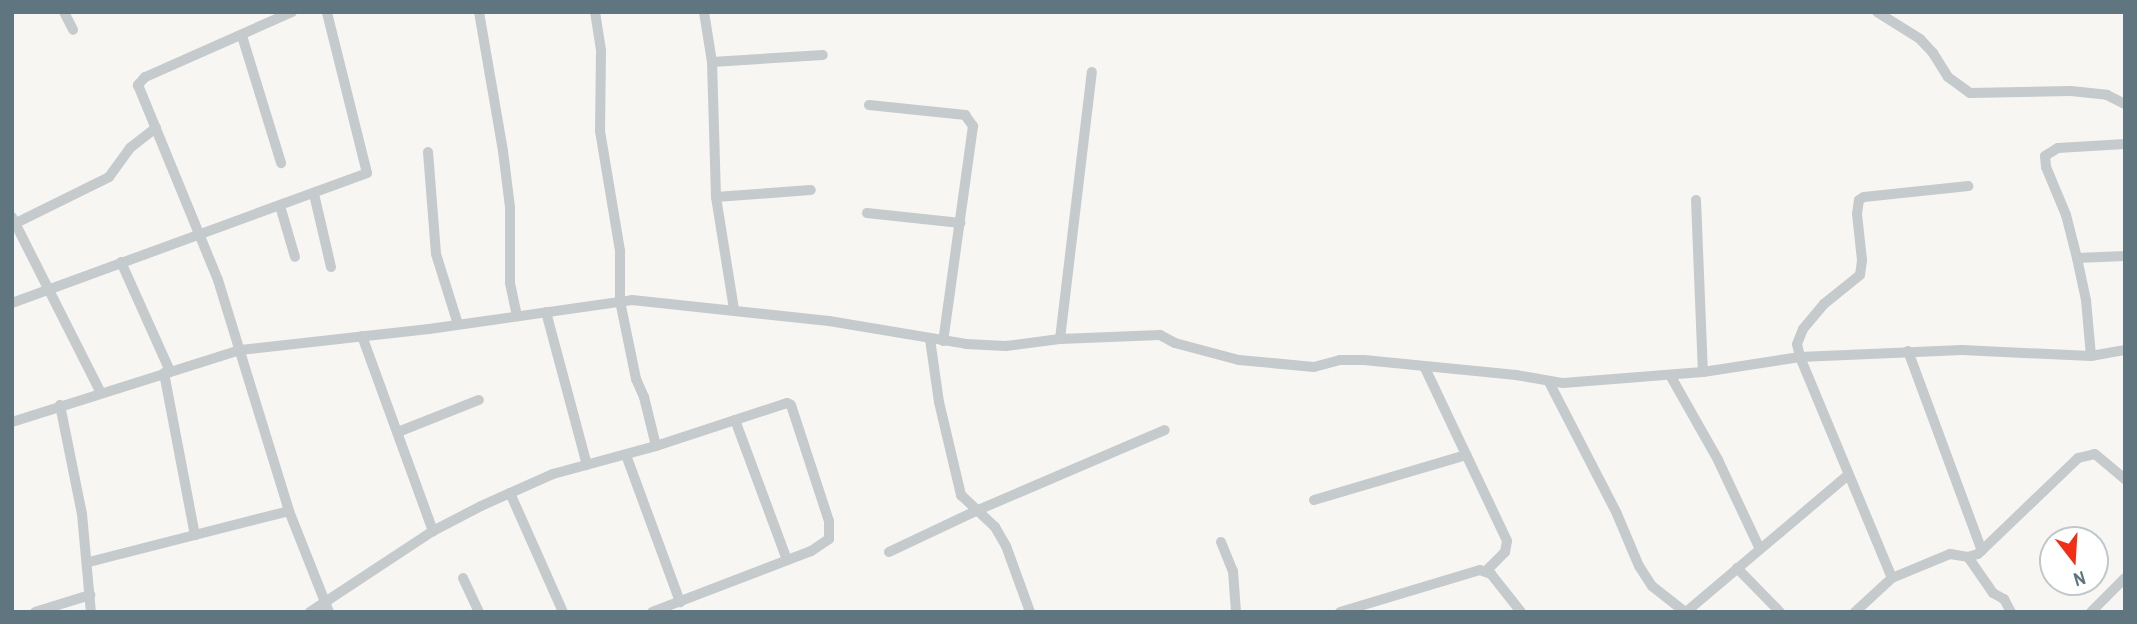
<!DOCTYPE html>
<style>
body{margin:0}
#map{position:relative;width:2137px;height:624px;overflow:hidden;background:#f7f6f2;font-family:"Archivo Narrow",sans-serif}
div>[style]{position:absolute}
.minor>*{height:10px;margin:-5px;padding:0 5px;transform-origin:5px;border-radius:5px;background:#c5cacc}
span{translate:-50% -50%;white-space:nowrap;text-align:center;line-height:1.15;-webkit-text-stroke:7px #fff;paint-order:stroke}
.frame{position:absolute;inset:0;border:14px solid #5f7680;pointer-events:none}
.north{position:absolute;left:2039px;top:526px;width:70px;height:70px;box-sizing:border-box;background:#fff;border:2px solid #bfc8cc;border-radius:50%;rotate:163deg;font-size:19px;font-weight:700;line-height:28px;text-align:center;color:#5f7680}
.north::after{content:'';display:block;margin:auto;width:24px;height:32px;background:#f22e17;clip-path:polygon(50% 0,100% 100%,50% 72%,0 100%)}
</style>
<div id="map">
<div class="minor">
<div style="left:64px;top:12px;width:20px;rotate:63deg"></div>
<div style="left:292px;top:12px;width:161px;rotate:156.1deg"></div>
<div style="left:145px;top:77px;width:11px;rotate:131deg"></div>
<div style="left:138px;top:85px;width:211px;rotate:67.7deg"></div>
<div style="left:218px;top:280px;width:242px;rotate:72.9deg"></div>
<div style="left:289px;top:511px;width:109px;rotate:68.4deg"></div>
<div style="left:479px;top:12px;width:141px;rotate:80.2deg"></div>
<div style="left:503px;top:151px;width:56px;rotate:82.9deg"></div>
<div style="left:510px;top:207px;width:76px;rotate:90deg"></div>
<div style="left:510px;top:283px;width:34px;rotate:78deg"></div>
<div style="left:595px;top:12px;width:39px;rotate:81deg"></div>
<div style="left:601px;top:51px;width:80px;rotate:90.7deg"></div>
<div style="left:600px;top:131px;width:122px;rotate:80.5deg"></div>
<div style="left:620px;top:251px;width:50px;rotate:90deg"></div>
<div style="left:620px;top:301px;width:80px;rotate:78.4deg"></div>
<div style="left:636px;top:379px;width:20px;rotate:66deg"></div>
<div style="left:644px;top:397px;width:50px;rotate:76.2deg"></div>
<div style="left:704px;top:12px;width:51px;rotate:80.9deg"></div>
<div style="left:712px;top:62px;width:135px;rotate:88.3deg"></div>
<div style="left:716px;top:197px;width:113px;rotate:80.9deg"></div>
<div style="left:1877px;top:12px;width:51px;rotate:32.1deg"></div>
<div style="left:1920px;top:39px;width:19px;rotate:47deg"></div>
<div style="left:1933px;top:53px;width:28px;rotate:58deg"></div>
<div style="left:1948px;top:77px;width:27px;rotate:36deg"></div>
<div style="left:1970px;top:93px;width:101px;rotate:-1.1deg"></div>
<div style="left:2071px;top:91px;width:36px;rotate:6deg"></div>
<div style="left:2107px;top:95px;width:20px;rotate:27deg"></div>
<div style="left:242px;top:36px;width:133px;rotate:72.9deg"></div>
<div style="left:712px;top:62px;width:111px;rotate:-3.6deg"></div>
<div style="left:869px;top:105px;width:97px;rotate:5.9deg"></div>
<div style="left:965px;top:115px;width:14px;rotate:54deg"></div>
<div style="left:973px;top:126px;width:217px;rotate:97.9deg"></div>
<div style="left:428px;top:152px;width:102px;rotate:85.5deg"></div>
<div style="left:436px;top:254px;width:73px;rotate:72.6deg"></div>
<div style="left:314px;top:194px;width:75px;rotate:76.9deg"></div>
<div style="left:716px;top:197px;width:95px;rotate:-4.2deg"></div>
<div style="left:1696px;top:200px;width:172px;rotate:87.7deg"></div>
<div style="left:280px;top:206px;width:53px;rotate:73.6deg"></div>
<div style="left:867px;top:213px;width:94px;rotate:6.1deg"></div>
<div style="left:12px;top:217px;width:197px;rotate:63.2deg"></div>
<div style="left:16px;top:223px;width:104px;rotate:-26.3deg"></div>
<div style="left:109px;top:177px;width:36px;rotate:-54deg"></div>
<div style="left:130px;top:148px;width:33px;rotate:-38deg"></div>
<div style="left:2077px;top:258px;width:48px;rotate:-2.4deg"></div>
<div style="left:121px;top:262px;width:120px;rotate:65.8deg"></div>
<div style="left:12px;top:303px;width:378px;rotate:-20.1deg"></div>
<div style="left:367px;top:173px;width:166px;rotate:-104deg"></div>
<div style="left:546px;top:312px;width:158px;rotate:75deg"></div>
<div style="left:362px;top:336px;width:208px;rotate:70deg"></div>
<div style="left:930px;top:339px;width:64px;rotate:81.9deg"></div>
<div style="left:939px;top:402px;width:96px;rotate:76.7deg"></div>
<div style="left:961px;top:495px;width:47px;rotate:43.3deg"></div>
<div style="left:995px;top:527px;width:22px;rotate:60deg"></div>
<div style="left:1006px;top:546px;width:70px;rotate:70deg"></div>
<div style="left:1060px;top:339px;width:269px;rotate:-83.2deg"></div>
<div style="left:1908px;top:351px;width:213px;rotate:69.7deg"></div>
<div style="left:2091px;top:356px;width:56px;rotate:-95.1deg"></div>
<div style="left:2086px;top:300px;width:43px;rotate:-102.1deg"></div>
<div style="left:2077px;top:258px;width:44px;rotate:-104.3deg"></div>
<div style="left:2066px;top:215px;width:52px;rotate:-112.6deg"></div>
<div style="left:2046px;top:167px;width:11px;rotate:-95deg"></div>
<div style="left:2045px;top:156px;width:15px;rotate:-32deg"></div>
<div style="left:2058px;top:148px;width:67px;rotate:-3.4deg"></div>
<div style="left:1425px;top:368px;width:191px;rotate:64.6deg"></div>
<div style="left:1507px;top:541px;width:11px;rotate:100deg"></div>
<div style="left:1505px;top:552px;width:27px;rotate:135deg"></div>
<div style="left:164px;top:373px;width:165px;rotate:79.2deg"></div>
<div style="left:1670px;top:375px;width:98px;rotate:60.5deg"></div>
<div style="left:1718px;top:460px;width:96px;rotate:64.8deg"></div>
<div style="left:1549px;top:382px;width:148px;rotate:62.7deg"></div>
<div style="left:1617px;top:514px;width:56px;rotate:67.1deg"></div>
<div style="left:1639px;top:566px;width:24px;rotate:57deg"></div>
<div style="left:1652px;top:586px;width:42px;rotate:38.2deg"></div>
<div style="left:60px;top:405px;width:111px;rotate:78.6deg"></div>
<div style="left:82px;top:514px;width:98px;rotate:84.8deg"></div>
<div style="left:735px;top:420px;width:149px;rotate:69.6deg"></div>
<div style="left:12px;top:422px;width:240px;rotate:-17.5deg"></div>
<div style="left:241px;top:350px;width:189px;rotate:-6.4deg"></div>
<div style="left:429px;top:329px;width:205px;rotate:-8.1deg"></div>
<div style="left:632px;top:300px;width:198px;rotate:6.1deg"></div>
<div style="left:829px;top:321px;width:139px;rotate:9.5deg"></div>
<div style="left:966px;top:344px;width:40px;rotate:2.9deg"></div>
<div style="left:1006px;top:346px;width:54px;rotate:-7.4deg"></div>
<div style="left:1060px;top:339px;width:100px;rotate:-2.3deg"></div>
<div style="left:1160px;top:335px;width:17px;rotate:28deg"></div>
<div style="left:1175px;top:343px;width:66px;rotate:14.9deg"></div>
<div style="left:1239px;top:360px;width:75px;rotate:5.3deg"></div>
<div style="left:1314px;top:367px;width:27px;rotate:-15deg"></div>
<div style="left:1340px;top:360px;width:24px"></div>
<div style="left:1364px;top:360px;width:153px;rotate:5.6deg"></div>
<div style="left:1516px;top:375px;width:48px;rotate:9.7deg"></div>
<div style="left:1563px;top:383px;width:140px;rotate:-4.5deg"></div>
<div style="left:1703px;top:372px;width:98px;rotate:-8.8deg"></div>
<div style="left:1800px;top:357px;width:162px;rotate:-2.5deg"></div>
<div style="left:1962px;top:350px;width:129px;rotate:2.7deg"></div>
<div style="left:2091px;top:356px;width:35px;rotate:-10deg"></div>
<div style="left:398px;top:432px;width:87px;rotate:-21.6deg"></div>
<div style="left:626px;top:455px;width:157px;rotate:69.8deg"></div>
<div style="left:510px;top:493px;width:130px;rotate:66deg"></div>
<div style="left:1314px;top:500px;width:159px;rotate:-16.5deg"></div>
<div style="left:1221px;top:542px;width:31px;rotate:68deg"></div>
<div style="left:1233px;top:571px;width:41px;rotate:85.8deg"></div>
<div style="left:889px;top:552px;width:98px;rotate:-25.3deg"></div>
<div style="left:978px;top:510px;width:203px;rotate:-23.2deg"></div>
<div style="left:1968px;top:557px;width:44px;rotate:55.2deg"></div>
<div style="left:1993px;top:593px;width:13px;rotate:29deg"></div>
<div style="left:2004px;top:599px;width:15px;rotate:62deg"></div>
<div style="left:89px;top:562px;width:206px;rotate:-14.3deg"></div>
<div style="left:1737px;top:568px;width:62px;rotate:45.7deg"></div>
<div style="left:463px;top:578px;width:38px;rotate:65deg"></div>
<div style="left:1892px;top:578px;width:239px;rotate:-112.6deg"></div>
<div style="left:1800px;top:357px;width:13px;rotate:-103deg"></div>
<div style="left:1797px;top:344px;width:16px;rotate:-68deg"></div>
<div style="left:1803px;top:329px;width:33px;rotate:-50deg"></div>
<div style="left:1824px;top:304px;width:46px;rotate:-38.9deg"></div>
<div style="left:1860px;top:275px;width:15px;rotate:-82deg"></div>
<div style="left:1862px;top:260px;width:46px;rotate:-96.2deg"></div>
<div style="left:1857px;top:214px;width:14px;rotate:-82deg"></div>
<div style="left:1859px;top:200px;width:6px;rotate:-31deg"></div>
<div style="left:1864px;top:197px;width:105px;rotate:-6deg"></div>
<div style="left:35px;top:612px;width:58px;rotate:-17.2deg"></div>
<div style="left:310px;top:612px;width:147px;rotate:-33.4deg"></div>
<div style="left:433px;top:531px;width:54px;rotate:-27.5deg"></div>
<div style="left:481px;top:506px;width:79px;rotate:-24deg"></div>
<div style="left:553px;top:474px;width:107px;rotate:-15.2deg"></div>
<div style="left:656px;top:446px;width:138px;rotate:-18.2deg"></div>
<div style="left:787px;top:403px;width:4px;rotate:27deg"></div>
<div style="left:791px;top:405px;width:122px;rotate:71.9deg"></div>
<div style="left:829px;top:521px;width:18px;rotate:90deg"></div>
<div style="left:829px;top:539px;width:22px;rotate:146deg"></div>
<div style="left:811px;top:551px;width:170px;rotate:159deg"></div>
<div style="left:1340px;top:612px;width:146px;rotate:-16.7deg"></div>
<div style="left:1480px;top:570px;width:12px;rotate:20deg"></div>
<div style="left:1491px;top:574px;width:48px;rotate:51.7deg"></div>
<div style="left:1686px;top:612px;width:212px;rotate:-40.2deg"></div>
<div style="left:1855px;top:612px;width:50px;rotate:-42.6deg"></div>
<div style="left:1892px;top:578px;width:63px;rotate:-22.5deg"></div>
<div style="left:1950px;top:554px;width:18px;rotate:9deg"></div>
<div style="left:1968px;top:557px;width:10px;rotate:-17deg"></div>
<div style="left:1978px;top:554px;width:139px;rotate:-43.8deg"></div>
<div style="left:2078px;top:458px;width:17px;rotate:-13deg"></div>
<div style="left:2095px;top:454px;width:39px;rotate:40deg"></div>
<div style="left:2091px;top:612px;width:48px;rotate:-45deg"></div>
</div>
<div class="frame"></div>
<div class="north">N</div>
</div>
